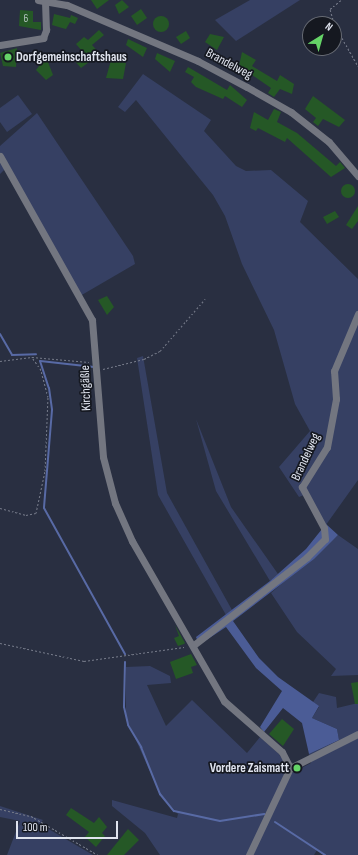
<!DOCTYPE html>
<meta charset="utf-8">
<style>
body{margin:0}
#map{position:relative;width:358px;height:855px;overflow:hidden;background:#292f41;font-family:"Sofia Sans Condensed",sans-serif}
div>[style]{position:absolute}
.green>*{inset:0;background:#364063}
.forest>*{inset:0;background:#4b5c96}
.stream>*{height:2px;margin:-1px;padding:0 1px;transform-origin:1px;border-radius:1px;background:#586aa5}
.building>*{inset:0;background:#255826}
.round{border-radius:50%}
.path>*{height:1px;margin-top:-0.5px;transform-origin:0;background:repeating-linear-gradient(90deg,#757a89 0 2px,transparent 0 4px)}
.minor>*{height:7px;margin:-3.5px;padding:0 3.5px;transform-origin:3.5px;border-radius:3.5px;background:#737680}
.dots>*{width:11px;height:11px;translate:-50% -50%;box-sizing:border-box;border:2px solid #151820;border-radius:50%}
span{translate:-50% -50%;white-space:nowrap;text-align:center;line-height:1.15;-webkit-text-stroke:3.5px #151820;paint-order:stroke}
.number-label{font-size:11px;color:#b1c1bd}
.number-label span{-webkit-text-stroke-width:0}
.poi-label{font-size:13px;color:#e0e4ef;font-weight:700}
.left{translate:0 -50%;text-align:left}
.right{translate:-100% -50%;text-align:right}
.street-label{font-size:13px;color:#e0e4ef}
.north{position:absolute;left:302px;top:16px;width:40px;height:40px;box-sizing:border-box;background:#151820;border:1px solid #666a73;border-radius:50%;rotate:37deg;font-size:11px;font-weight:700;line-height:16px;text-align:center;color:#e0e4ef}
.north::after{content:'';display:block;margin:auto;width:14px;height:18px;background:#65d467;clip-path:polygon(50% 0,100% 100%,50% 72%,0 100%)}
.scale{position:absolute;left:16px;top:821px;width:102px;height:18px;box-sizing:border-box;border:2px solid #e0e4ef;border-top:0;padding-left:5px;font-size:12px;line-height:14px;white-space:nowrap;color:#e0e4ef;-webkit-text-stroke:3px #151820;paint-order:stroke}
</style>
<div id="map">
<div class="green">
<div style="clip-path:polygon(250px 0,300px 0,236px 41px,215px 20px)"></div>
<div style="clip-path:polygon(143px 74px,211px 120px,204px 131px,236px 166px,246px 171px,271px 170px,308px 201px,300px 222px,358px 279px,358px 480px,323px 529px,304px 495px,299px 497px,279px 467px,310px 431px,295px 404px,274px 330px,242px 264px,225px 216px,213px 195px,136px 100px,125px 112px,118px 107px)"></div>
<div style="clip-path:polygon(18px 95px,32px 114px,7px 132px,0 122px,0 108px)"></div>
<div style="clip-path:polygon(37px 113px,133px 256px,135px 264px,80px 296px,6px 168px,0 174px,0 146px)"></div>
<div style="clip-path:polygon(143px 356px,167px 493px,232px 610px,226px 615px,158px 495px,137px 358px)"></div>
<div style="clip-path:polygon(196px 419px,231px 507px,278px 574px,270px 581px,216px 491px)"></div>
<div style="clip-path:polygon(338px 535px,358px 549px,358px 675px,331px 676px,336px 669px,297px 632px,271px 593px)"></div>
<div style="clip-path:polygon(150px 666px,170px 676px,171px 683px,147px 685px,166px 726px,192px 700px,247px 753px,260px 737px,279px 754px,292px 773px,311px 763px,309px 754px,339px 740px,337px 729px,312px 718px,319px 707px,313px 702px,319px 693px,336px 697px,337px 708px,358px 703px,358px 855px,325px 855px,317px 850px,314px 855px,160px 855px,145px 833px,112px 806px,112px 800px,177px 818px,178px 814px,160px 794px,126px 718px,126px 667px)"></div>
<div style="clip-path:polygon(0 806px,43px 820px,40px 824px,93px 855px,7px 855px,20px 821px,0 817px)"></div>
</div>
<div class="forest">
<div style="clip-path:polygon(326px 524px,338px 535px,314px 559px,233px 621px,259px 658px,278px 677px,319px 706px,312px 718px,337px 729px,339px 740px,309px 754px,302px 723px,283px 708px,264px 732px,260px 727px,282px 691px,256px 668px,226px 627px,199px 645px,196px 637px,270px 581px,306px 549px)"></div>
</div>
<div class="stream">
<div style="left:0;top:334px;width:24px;rotate:60deg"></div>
<div style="left:12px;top:355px;width:24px;rotate:-2deg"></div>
<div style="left:94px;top:367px;width:54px;rotate:-173.7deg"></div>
<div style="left:40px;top:361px;width:28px;rotate:72deg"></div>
<div style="left:49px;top:388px;width:22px;rotate:82deg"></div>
<div style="left:52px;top:410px;width:98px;rotate:94.7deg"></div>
<div style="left:44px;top:508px;width:167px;rotate:61deg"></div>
<div style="left:125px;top:662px;width:45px;rotate:91.3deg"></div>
<div style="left:124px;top:707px;width:18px;rotate:77deg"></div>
<div style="left:128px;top:725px;width:26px;rotate:59deg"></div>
<div style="left:141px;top:747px;width:51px;rotate:68deg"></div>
<div style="left:160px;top:794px;width:22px;rotate:51deg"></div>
<div style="left:174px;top:811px;width:47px;rotate:12.3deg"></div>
<div style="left:220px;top:821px;width:45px;rotate:-9deg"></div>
<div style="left:275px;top:822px;width:60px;rotate:33.4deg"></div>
</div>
<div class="building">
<div style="clip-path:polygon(91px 0,109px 0,97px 9px)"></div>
<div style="clip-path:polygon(122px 0,129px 7px,119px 14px,115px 5px)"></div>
<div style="clip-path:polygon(141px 9px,147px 18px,137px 25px,131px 16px)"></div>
<div style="clip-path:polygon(20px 10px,33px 11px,33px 22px,41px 22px,41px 30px,19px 26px)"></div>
<div style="clip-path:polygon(54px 14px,70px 18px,71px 15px,78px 18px,75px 24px,70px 22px,66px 29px,62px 28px,52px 25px)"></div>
<div class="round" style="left:153px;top:16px;width:16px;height:16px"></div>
<div style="clip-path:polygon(99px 30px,104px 35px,92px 45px,100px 54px,81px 68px,73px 59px,82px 51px,76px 44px,84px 37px,88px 40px)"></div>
<div style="clip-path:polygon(186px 31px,190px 38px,181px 44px,176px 37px)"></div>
<div style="clip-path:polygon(210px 34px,224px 37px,217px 50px,205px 42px)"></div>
<div style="clip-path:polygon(128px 39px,147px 48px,143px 57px,126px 45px)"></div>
<div style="clip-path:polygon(17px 48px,16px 67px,3px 66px,0 53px)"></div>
<div style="clip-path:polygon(242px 52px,256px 60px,252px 66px,277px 81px,280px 75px,294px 84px,292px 94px,280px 89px,274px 97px,268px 93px,271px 88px,239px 66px)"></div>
<div style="clip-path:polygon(157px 53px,175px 61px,170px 72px,155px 59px)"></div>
<div style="clip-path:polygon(46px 57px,53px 75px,46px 80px,36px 70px)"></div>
<div style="clip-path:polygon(111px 60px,126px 63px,123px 79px,106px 78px)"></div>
<div style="clip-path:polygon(188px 67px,227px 90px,230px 85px,247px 100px,242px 107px,225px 96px,223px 99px,196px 87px,191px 82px,194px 77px,185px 72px)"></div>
<div style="clip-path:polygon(313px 96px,345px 120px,339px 127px,323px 119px,318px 126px,313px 122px,316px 118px,305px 109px)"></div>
<div style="clip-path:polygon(274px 109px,281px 112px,277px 122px,297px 133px,336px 166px,340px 162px,345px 168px,331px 177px,287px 138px,285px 142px,258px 128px,256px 131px,250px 128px,254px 112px,268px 120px)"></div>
<div class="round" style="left:341px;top:184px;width:14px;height:14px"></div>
<div style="clip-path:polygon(358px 206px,358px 221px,352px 229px,346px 225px)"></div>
<div style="clip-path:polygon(335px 211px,339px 217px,327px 224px,323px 217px)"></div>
<div style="clip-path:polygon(107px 296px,114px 307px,107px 315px,98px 300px)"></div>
<div style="clip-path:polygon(175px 625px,185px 643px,184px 644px,178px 646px,174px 638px,179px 636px)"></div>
<div style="clip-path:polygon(191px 654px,197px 665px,191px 667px,193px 673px,176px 679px,170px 662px)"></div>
<div style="clip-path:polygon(358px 682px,358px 704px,355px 704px,351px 683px)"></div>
<div style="clip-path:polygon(282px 719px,294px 729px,283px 746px,269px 734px)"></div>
<div style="clip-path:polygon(71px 808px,94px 823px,99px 817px,107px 827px,102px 833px,105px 836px,96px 847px,85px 837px,89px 832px,66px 815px)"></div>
<div style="clip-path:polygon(128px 829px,139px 840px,124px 855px,107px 855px)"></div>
</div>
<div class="path">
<div style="left:334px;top:23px;width:15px;rotate:-106deg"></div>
<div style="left:330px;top:9px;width:14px;rotate:-39deg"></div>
<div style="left:334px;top:24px;width:48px;rotate:60.3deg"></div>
<div style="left:0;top:361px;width:32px;rotate:-7deg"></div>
<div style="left:32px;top:357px;width:57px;rotate:5deg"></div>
<div style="left:103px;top:369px;width:42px;rotate:-13.7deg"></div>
<div style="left:144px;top:359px;width:18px;rotate:-27deg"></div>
<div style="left:160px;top:351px;width:69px;rotate:-49.1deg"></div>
<div style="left:0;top:508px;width:27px;rotate:15deg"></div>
<div style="left:26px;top:515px;width:10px;rotate:-11deg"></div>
<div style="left:36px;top:513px;width:43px;rotate:-77.9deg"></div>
<div style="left:45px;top:471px;width:74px;rotate:-87.7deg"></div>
<div style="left:48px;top:397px;width:28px;rotate:-105deg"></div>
<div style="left:41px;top:370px;width:16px;rotate:-125deg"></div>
<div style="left:0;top:643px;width:86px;rotate:12.1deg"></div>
<div style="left:84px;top:661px;width:101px;rotate:-8deg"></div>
<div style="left:0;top:809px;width:32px;rotate:13deg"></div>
<div style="left:31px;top:816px;width:78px;rotate:30.2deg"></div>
</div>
<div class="minor">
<div style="left:38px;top:0;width:29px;rotate:10deg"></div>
<div style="left:67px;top:5px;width:142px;rotate:23.1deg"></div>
<div style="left:198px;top:61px;width:55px;rotate:28deg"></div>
<div style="left:247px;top:87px;width:51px;rotate:29.6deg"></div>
<div style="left:291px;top:112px;width:48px;rotate:38.3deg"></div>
<div style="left:329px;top:142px;width:45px;rotate:49.5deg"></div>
<div style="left:0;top:45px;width:44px;rotate:-9.2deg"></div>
<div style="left:43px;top:38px;width:9px;rotate:-69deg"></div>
<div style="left:46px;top:30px;width:29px;rotate:-92deg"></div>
<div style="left:0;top:156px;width:188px;rotate:60.7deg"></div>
<div style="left:92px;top:320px;width:137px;rotate:85.4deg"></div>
<div style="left:103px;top:457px;width:48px;rotate:75.4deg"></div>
<div style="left:115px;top:503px;width:42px;rotate:65.9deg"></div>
<div style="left:132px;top:541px;width:185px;rotate:60.1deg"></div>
<div style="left:224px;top:701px;width:77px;rotate:41.3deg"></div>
<div style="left:282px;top:752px;width:18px;rotate:63deg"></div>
<div style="left:195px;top:644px;width:142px;rotate:-37.8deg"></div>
<div style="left:307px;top:557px;width:25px;rotate:-45deg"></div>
<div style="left:325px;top:539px;width:11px;rotate:-95deg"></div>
<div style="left:324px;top:528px;width:47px;rotate:-118.2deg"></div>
<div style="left:302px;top:487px;width:47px;rotate:-58deg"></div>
<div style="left:327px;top:447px;width:49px;rotate:-79.4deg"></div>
<div style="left:336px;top:399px;width:28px;rotate:-94deg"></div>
<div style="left:334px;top:371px;width:62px;rotate:-67.2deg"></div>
<div style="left:290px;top:768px;width:76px;rotate:-26.6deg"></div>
<div style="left:249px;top:855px;width:96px;rotate:-64.8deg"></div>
</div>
<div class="dots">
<div style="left:8px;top:57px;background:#65d467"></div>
<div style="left:297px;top:768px;background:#65d467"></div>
</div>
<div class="number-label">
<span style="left:26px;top:19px">6</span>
</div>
<div class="poi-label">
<span class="left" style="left:16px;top:57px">Dorfgemeinschaftshaus</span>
<span class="right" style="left:289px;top:768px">Vordere Zaismatt</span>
</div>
<div class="street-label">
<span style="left:229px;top:64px;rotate:28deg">Brandelweg</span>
<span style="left:86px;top:388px;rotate:-92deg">Kirchgäßle</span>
<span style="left:306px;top:457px;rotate:-65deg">Brandelweg</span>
</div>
<div class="north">N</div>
<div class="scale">100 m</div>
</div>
